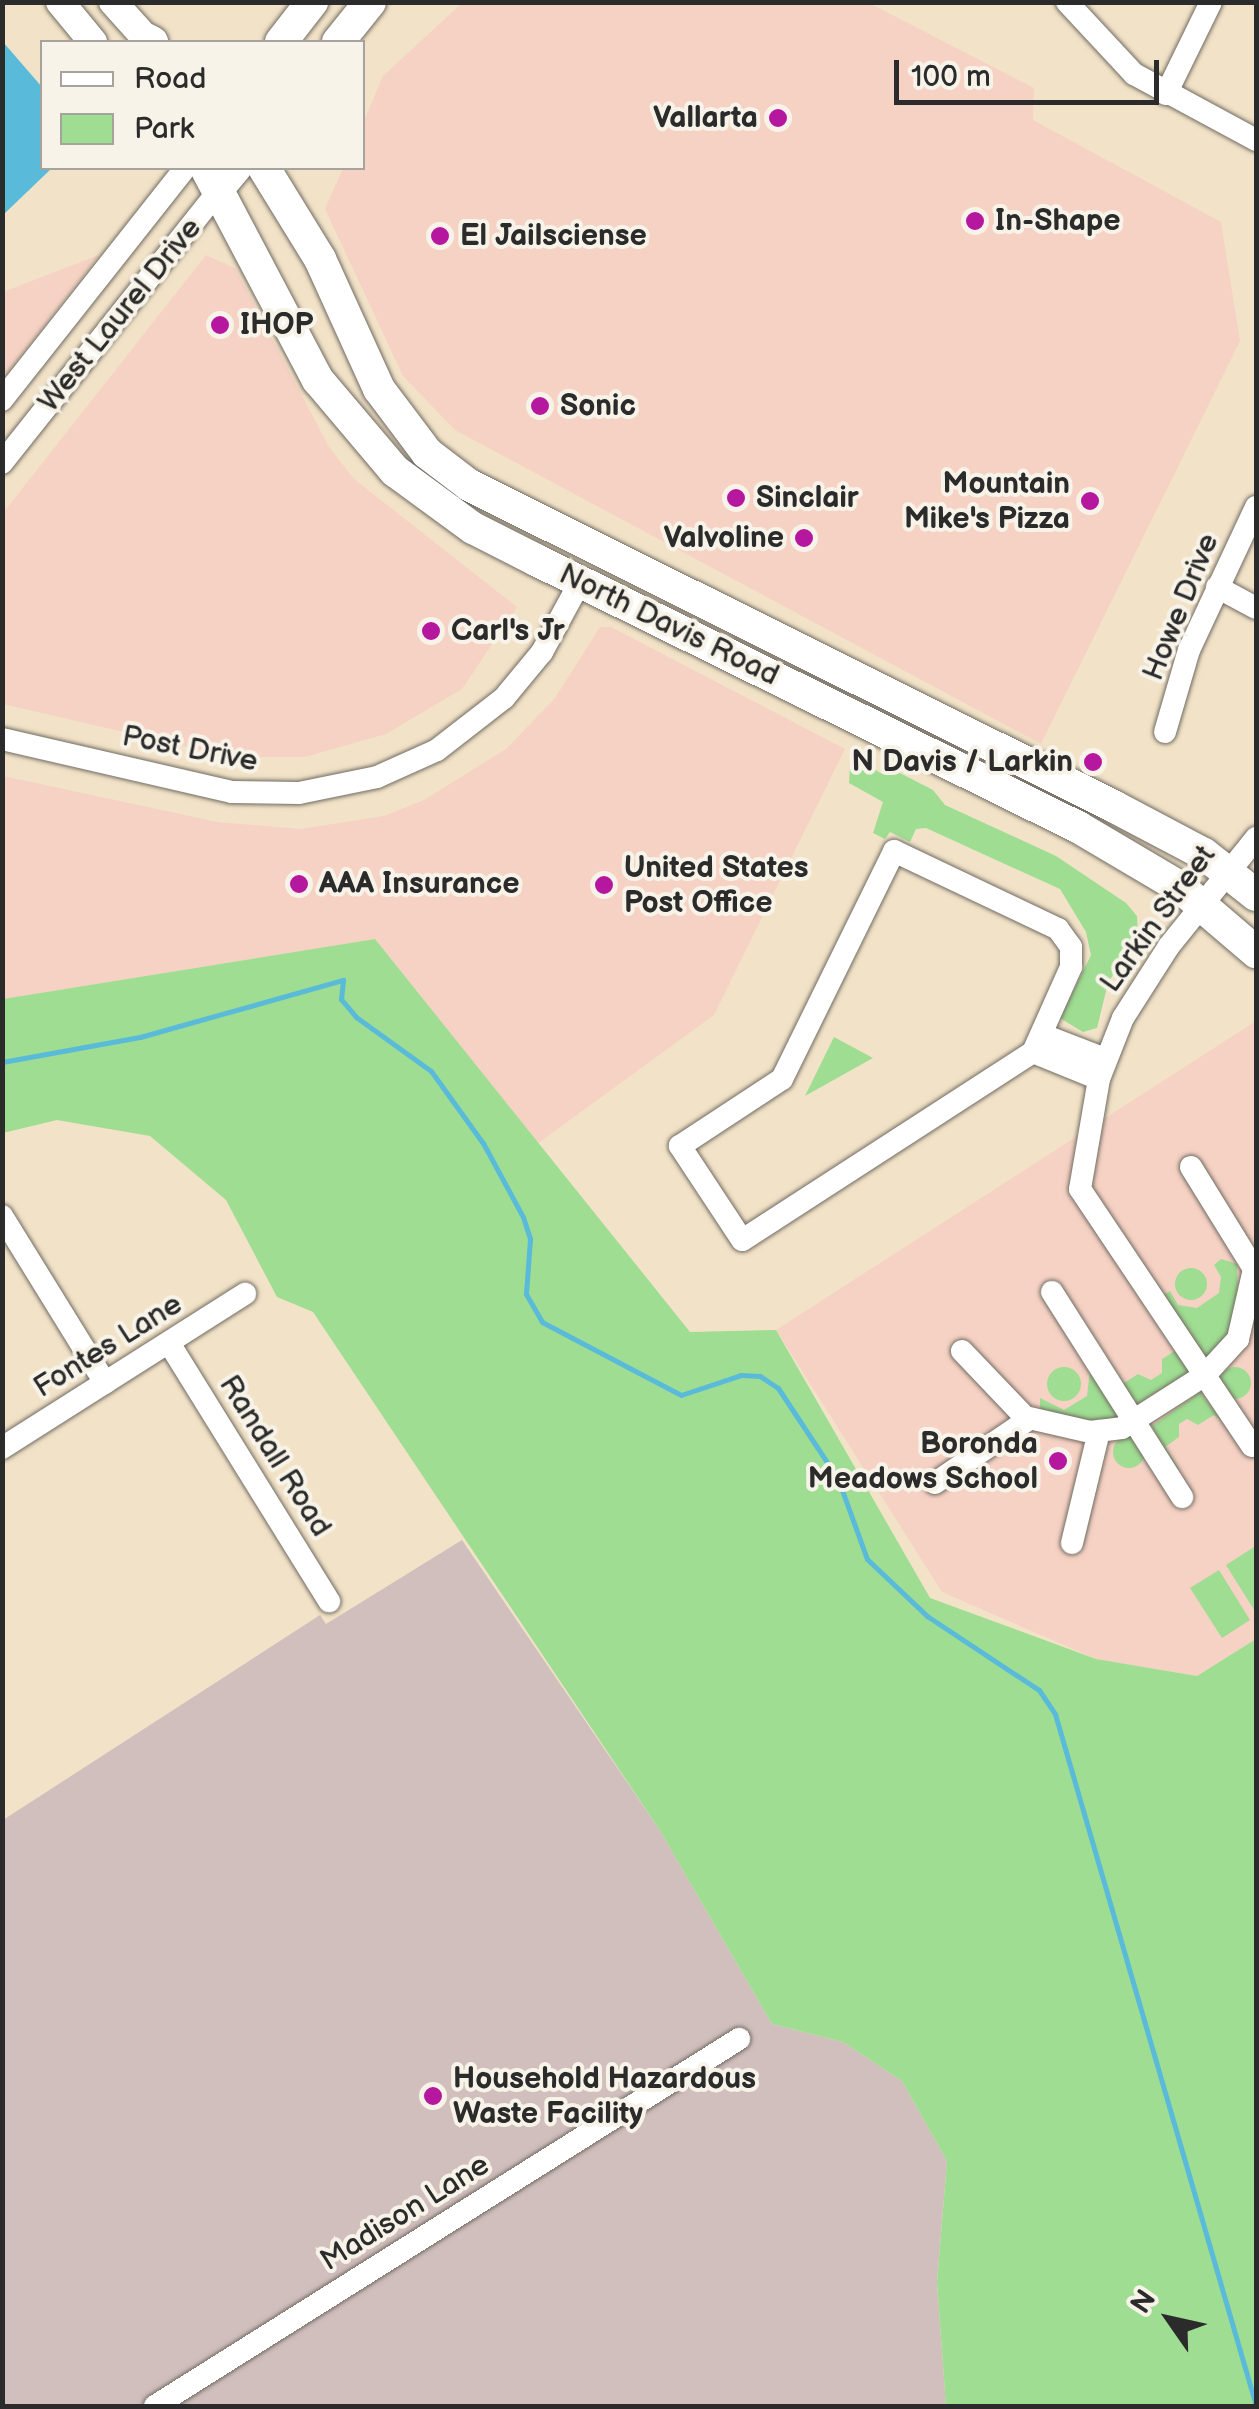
<!DOCTYPE html>
<style>
body{margin:0}
#map{position:relative;width:1259px;height:2409px;overflow:hidden;background:#f2e3c8;font-family:"Balsamiq Sans",sans-serif}
div>[style]{position:absolute}
.built>*{inset:0;background:#f6d2c4}
.industrial>*{inset:0;background:#d1bfbe}
.green>*{inset:0;background:#9fdd92}
.round{border-radius:50%}
.water>*{inset:0;background:#5abad9}
.stream>*{height:5px;margin:-2.5px;padding:0 2.5px;transform-origin:2.5px;border-radius:2.5px;background:#5abad9}
.roads{filter:drop-shadow(0 0 2px #716b62) drop-shadow(0 0 2px #716b62)}
.minor>*{height:22px;margin:-11px;padding:0 11px;transform-origin:11px;border-radius:11px;background:#fff}
.major>*{height:28px;margin:-14px;padding:0 14px;transform-origin:14px;border-radius:14px;background:#fff}
.highway>*{height:32px;margin:-16px;padding:0 16px;transform-origin:16px;border-radius:16px;background:#fff}
.dots>*{width:28px;height:28px;translate:-50% -50%;box-sizing:border-box;border:5px solid #f7f3e8;border-radius:50%}
span{translate:-50% -50%;white-space:nowrap;text-align:center;line-height:1.15;-webkit-text-stroke:8px #f7f3e8;paint-order:stroke}
.poi-label{font-size:30px;color:#2b2b2b;font-weight:700}
.right{translate:-100% -50%;text-align:right}
.left{translate:0 -50%;text-align:left}
.street-label{font-size:30px;color:#2b2b2b}
.frame{position:absolute;inset:0;border:5px solid #2b2b2b;pointer-events:none}
.legend{position:absolute;left:40px;top:40px;width:325px;height:130px;box-sizing:border-box;background:#f7f3e8;border:2px solid #a5a39c;margin:0;padding:12px 18px;list-style:none;font-size:30px;color:#2b2b2b}
.legend li{display:flex;align-items:center;gap:20px;height:50px}
.legend b{width:50px;border:2px solid #a5a39c}
.north{position:absolute;left:1119px;top:2269px;width:100px;height:100px;-webkit-text-stroke:8px #f7f3e8;paint-order:stroke;rotate:304deg;font-size:28px;font-weight:700;line-height:40px;text-align:center;color:#2b2b2b}
.north::after{content:'';display:block;margin:auto;width:35px;height:45px;background:#2b2b2b;clip-path:polygon(50% 0,100% 100%,50% 72%,0 100%)}
.scale{position:absolute;left:894px;top:60px;width:265px;height:45px;box-sizing:border-box;border:5px solid #2b2b2b;border-top:0;padding-left:12px;font-size:30px;line-height:35px;white-space:nowrap;color:#2b2b2b;-webkit-text-stroke:8px #f7f3e8;paint-order:stroke}
</style>
<div id="map">
<div class="built">
<div style="clip-path:polygon(462px 3px,869px 3px,1034px 88px,1033px 120px,1221px 222px,1240px 341px,1041px 744px,455px 430px,403px 376px,325px 209px,343px 168px,362px 168px,363px 123px,383px 76px)"></div>
<div style="clip-path:polygon(99px 255px,3px 378px,3px 292px)"></div>
<div style="clip-path:polygon(206px 255px,235px 268px,329px 447px,354px 479px,517px 607px,462px 689px,386px 734px,305px 757px,231px 757px,3px 704px,3px 513px)"></div>
<div style="clip-path:polygon(600px 627px,611px 627px,845px 749px,714px 1015px,537px 1144px,375px 939px,3px 999px,3px 776px,218px 822px,300px 829px,384px 816px,424px 800px,506px 749px,555px 698px)"></div>
<div style="clip-path:polygon(1256px 1021px,1256px 1639px,1197px 1676px,1096px 1659px,942px 1592px,776px 1330px)"></div>
</div>
<div class="industrial">
<div style="clip-path:polygon(462px 1540px,659px 1829px,772px 2024px,843px 2042px,902px 2081px,947px 2161px,937px 2282px,946px 2406px,3px 2406px,3px 1820px,320px 1615px,326px 1624px)"></div>
</div>
<div class="green">
<div style="clip-path:polygon(860px 760px,882px 774px,896px 771px,933px 790px,945px 805px,1056px 856px,1126px 903px,1137px 916px,1138px 935px,1108px 983px,1097px 1028px,1083px 1032px,1060px 1018px,1091px 955px,1086px 932px,1060px 889px,926px 828px,916px 829px,910px 842px,890px 832px,885px 839px,873px 833px,883px 802px,849px 783px,850px 766px)"></div>
<div style="clip-path:polygon(375px 939px,690px 1332px,776px 1330px,930px 1598px,1096px 1659px,1197px 1676px,1256px 1639px,1256px 2406px,946px 2406px,937px 2282px,947px 2161px,902px 2081px,843px 2042px,772px 2024px,659px 1829px,313px 1312px,277px 1297px,226px 1200px,150px 1136px,57px 1120px,3px 1133px,3px 999px)"></div>
<div style="clip-path:polygon(834px 1037px,873px 1058px,805px 1096px)"></div>
<div style="clip-path:polygon(1221px 1259px,1237px 1264px,1238px 1292px,1227px 1336px,1213px 1357px,1204px 1358px,1162px 1296px,1170px 1291px,1178px 1305px,1197px 1308px,1219px 1293px,1221px 1277px,1214px 1265px)"></div>
<div class="round" style="left:1175px;top:1268px;width:32px;height:32px"></div>
<div style="clip-path:polygon(1178px 1349px,1189px 1372px,1136px 1405px,1121px 1385px,1138px 1374px,1151px 1380px,1162px 1373px,1162px 1359px)"></div>
<div style="clip-path:polygon(1091px 1363px,1120px 1413px,1115px 1420px,1098px 1423px,1040px 1412px,1040px 1398px,1064px 1410px,1087px 1396px)"></div>
<div class="round" style="left:1219px;top:1367px;width:32px;height:32px"></div>
<div class="round" style="left:1047px;top:1367px;width:34px;height:34px"></div>
<div style="clip-path:polygon(1200px 1392px,1223px 1422px,1214px 1415px,1198px 1425px,1187px 1419px,1179px 1424px,1179px 1437px,1165px 1447px,1179px 1469px,1173px 1468px,1152px 1426px)"></div>
<div class="round" style="left:1113px;top:1436px;width:32px;height:32px"></div>
<div style="clip-path:polygon(1254px 1547px,1256px 1550px,1256px 1613px,1226px 1565px)"></div>
<div style="clip-path:polygon(1219px 1570px,1250px 1620px,1222px 1638px,1190px 1588px)"></div>
</div>
<div class="water">
<div style="clip-path:polygon(3px 42px,42px 87px,42px 168px,52px 168px,3px 215px)"></div>
</div>
<div class="stream">
<div style="left:2px;top:1062px;width:140px;rotate:-10.3deg"></div>
<div style="left:140px;top:1037px;width:211px;rotate:-15.7deg"></div>
<div style="left:343px;top:980px;width:19px;rotate:96deg"></div>
<div style="left:341px;top:999px;width:23px;rotate:50deg"></div>
<div style="left:356px;top:1017px;width:92px;rotate:35.8deg"></div>
<div style="left:431px;top:1071px;width:89px;rotate:54.2deg"></div>
<div style="left:483px;top:1143px;width:84px;rotate:61.6deg"></div>
<div style="left:523px;top:1217px;width:23px;rotate:72deg"></div>
<div style="left:530px;top:1239px;width:55px;rotate:94.2deg"></div>
<div style="left:526px;top:1294px;width:32px;rotate:60deg"></div>
<div style="left:542px;top:1322px;width:157px;rotate:27.7deg"></div>
<div style="left:681px;top:1395px;width:63px;rotate:-18.4deg"></div>
<div style="left:741px;top:1375px;width:19px;rotate:3deg"></div>
<div style="left:760px;top:1376px;width:22px;rotate:34deg"></div>
<div style="left:778px;top:1388px;width:109px;rotate:56.6deg"></div>
<div style="left:838px;top:1479px;width:85px;rotate:70.1deg"></div>
<div style="left:867px;top:1559px;width:83px;rotate:43.5deg"></div>
<div style="left:927px;top:1616px;width:134px;rotate:33.5deg"></div>
<div style="left:1039px;top:1690px;width:29px;rotate:56deg"></div>
<div style="left:1055px;top:1714px;width:721px;rotate:73.8deg"></div>
</div>
<div class="roads">
<div class="minor">
<div style="left:1067px;top:2px;width:98px;rotate:47.1deg"></div>
<div style="left:1134px;top:74px;width:139px;rotate:28.4deg"></div>
<div style="left:1166px;top:94px;width:102px;rotate:-63.9deg"></div>
<div style="left:2px;top:400px;width:295px;rotate:-51.7deg"></div>
<div style="left:2px;top:463px;width:352px;rotate:-51.5deg"></div>
<div style="left:1217px;top:587px;width:44px;rotate:28.3deg"></div>
<div style="left:1165px;top:732px;width:85px;rotate:-73.7deg"></div>
<div style="left:1189px;top:650px;width:158px;rotate:-64.9deg"></div>
<div style="left:2px;top:739px;width:236px;rotate:13deg"></div>
<div style="left:232px;top:792px;width:67px;rotate:0.9deg"></div>
<div style="left:299px;top:793px;width:80px;rotate:-11.6deg"></div>
<div style="left:377px;top:777px;width:66px;rotate:-24.2deg"></div>
<div style="left:437px;top:750px;width:85px;rotate:-37.8deg"></div>
<div style="left:504px;top:698px;width:60px;rotate:-50.4deg"></div>
<div style="left:542px;top:652px;width:80px;rotate:-61.5deg"></div>
<div style="left:894px;top:851px;width:182px;rotate:25.4deg"></div>
<div style="left:1058px;top:929px;width:22px;rotate:54deg"></div>
<div style="left:1071px;top:947px;width:20px;rotate:90deg"></div>
<div style="left:1071px;top:967px;width:93px;rotate:114.1deg"></div>
<div style="left:1033px;top:1052px;width:346px;rotate:147.1deg"></div>
<div style="left:742px;top:1240px;width:113px;rotate:-123.4deg"></div>
<div style="left:680px;top:1146px;width:122px;rotate:-33.3deg"></div>
<div style="left:782px;top:1079px;width:254px;rotate:-63.8deg"></div>
<div style="left:1043px;top:1035px;width:66px;rotate:21.2deg"></div>
<div style="left:1033px;top:1052px;width:71px;rotate:22.2deg"></div>
<div style="left:2px;top:1216px;width:196px;rotate:58.3deg"></div>
<div style="left:1052px;top:1292px;width:243px;rotate:57.6deg"></div>
<div style="left:169px;top:1343px;width:304px;rotate:58.2deg"></div>
<div style="left:962px;top:1351px;width:91px;rotate:46.3deg"></div>
<div style="left:1025px;top:1417px;width:67px;rotate:13deg"></div>
<div style="left:1090px;top:1432px;width:32px;rotate:-7deg"></div>
<div style="left:1122px;top:1428px;width:98px;rotate:-32.6deg"></div>
<div style="left:1205px;top:1375px;width:49px;rotate:-47.5deg"></div>
<div style="left:1238px;top:1339px;width:72px;rotate:-77.1deg"></div>
<div style="left:1254px;top:1269px;width:120px;rotate:-121.7deg"></div>
<div style="left:1252px;top:1446px;width:309px;rotate:-123.8deg"></div>
<div style="left:1080px;top:1189px;width:112px;rotate:-80.2deg"></div>
<div style="left:1099px;top:1079px;width:66px;rotate:-68.5deg"></div>
<div style="left:1123px;top:1018px;width:85px;rotate:-57.4deg"></div>
<div style="left:1169px;top:946px;width:139px;rotate:-51.1deg"></div>
<div style="left:2px;top:1448px;width:288px;rotate:-32.4deg"></div>
<div style="left:935px;top:1483px;width:114px;rotate:-34.2deg"></div>
<div style="left:1072px;top:1543px;width:115px;rotate:-76.4deg"></div>
<div style="left:155px;top:2406px;width:690px;rotate:-32.15deg"></div>
</div>
<div class="major">
<div style="left:60px;top:2px;width:52px;rotate:50.5deg"></div>
<div style="left:113px;top:2px;width:54px;rotate:48deg"></div>
<div style="left:221px;top:188px;width:26px;rotate:-50deg"></div>
</div>
<div class="highway">
<div style="left:146px;top:39px;width:7px;rotate:27deg"></div>
<div style="left:281px;top:42px;width:51px;rotate:-52.2deg"></div>
<div style="left:338px;top:42px;width:51px;rotate:-51.3deg"></div>
<div style="left:206px;top:168px;width:240px;rotate:62.2deg"></div>
<div style="left:318px;top:380px;width:119px;rotate:49.8deg"></div>
<div style="left:395px;top:471px;width:97px;rotate:36.2deg"></div>
<div style="left:473px;top:528px;width:71px;rotate:26.9deg"></div>
<div style="left:536px;top:560px;width:604px;rotate:26.23deg"></div>
<div style="left:1078px;top:827px;width:120px;rotate:30.6deg"></div>
<div style="left:1181px;top:888px;width:99px;rotate:40.5deg"></div>
<div style="left:264px;top:168px;width:107px;rotate:58.4deg"></div>
<div style="left:320px;top:259px;width:143px;rotate:65.6deg"></div>
<div style="left:379px;top:389px;width:80px;rotate:53.1deg"></div>
<div style="left:427px;top:453px;width:53px;rotate:37.3deg"></div>
<div style="left:469px;top:485px;width:720px;rotate:26.49deg"></div>
<div style="left:1113px;top:806px;width:103px;rotate:27.8deg"></div>
<div style="left:1204px;top:854px;width:66px;rotate:38.3deg"></div>
</div>
</div>
<div class="dots">
<div style="left:778px;top:118px;background:#b5179e"></div>
<div style="left:975px;top:221px;background:#b5179e"></div>
<div style="left:440px;top:236px;background:#b5179e"></div>
<div style="left:220px;top:325px;background:#b5179e"></div>
<div style="left:540px;top:406px;background:#b5179e"></div>
<div style="left:736px;top:498px;background:#b5179e"></div>
<div style="left:1090px;top:501px;background:#b5179e"></div>
<div style="left:804px;top:538px;background:#b5179e"></div>
<div style="left:431px;top:631px;background:#b5179e"></div>
<div style="left:1093px;top:762px;background:#b5179e"></div>
<div style="left:299px;top:884px;background:#b5179e"></div>
<div style="left:604px;top:885px;background:#b5179e"></div>
<div style="left:1058px;top:1461px;background:#b5179e"></div>
<div style="left:433px;top:2096px;background:#b5179e"></div>
</div>
<div class="poi-label">
<span class="right" style="left:758px;top:118px">Vallarta</span>
<span class="left" style="left:995px;top:221px">In-Shape</span>
<span class="left" style="left:460px;top:236px">El Jailsciense</span>
<span class="left" style="left:240px;top:325px">IHOP</span>
<span class="left" style="left:560px;top:406px">Sonic</span>
<span class="right" style="left:1070px;top:501px">Mountain<br>Mike's Pizza</span>
<span class="left" style="left:756px;top:498px">Sinclair</span>
<span class="right" style="left:784px;top:538px">Valvoline</span>
<span class="left" style="left:451px;top:631px">Carl's Jr</span>
<span class="right" style="left:1073px;top:762px">N Davis / Larkin</span>
<span class="left" style="left:624px;top:885px">United States<br>Post Office</span>
<span class="left" style="left:319px;top:884px">AAA Insurance</span>
<span class="right" style="left:1038px;top:1461px">Boronda<br>Meadows School</span>
<span class="left" style="left:453px;top:2096px">Household Hazardous<br>Waste Facility</span>
</div>
<div class="street-label">
<span style="left:120px;top:315px;rotate:-51deg">West Laurel Drive</span>
<span style="left:1181px;top:607px;rotate:-68deg">Howe Drive</span>
<span style="left:669px;top:625px;rotate:26deg">North Davis Road</span>
<span style="left:190px;top:749px;rotate:11deg">Post Drive</span>
<span style="left:1158px;top:919px;rotate:-54deg">Larkin Street</span>
<span style="left:108px;top:1346px;rotate:-32deg">Fontes Lane</span>
<span style="left:275px;top:1456px;rotate:58deg">Randall Road</span>
<span style="left:405px;top:2213px;rotate:-32deg">Madison Lane</span>
</div>
<div class="frame"></div>
<ul class="legend">
<li><b style="height:12px;background:#fff"></b>Road</li>
<li><b style="height:28px;background:#9fdd92"></b>Park</li>
</ul>
<div class="north">N</div>
<div class="scale">100 m</div>
</div>
